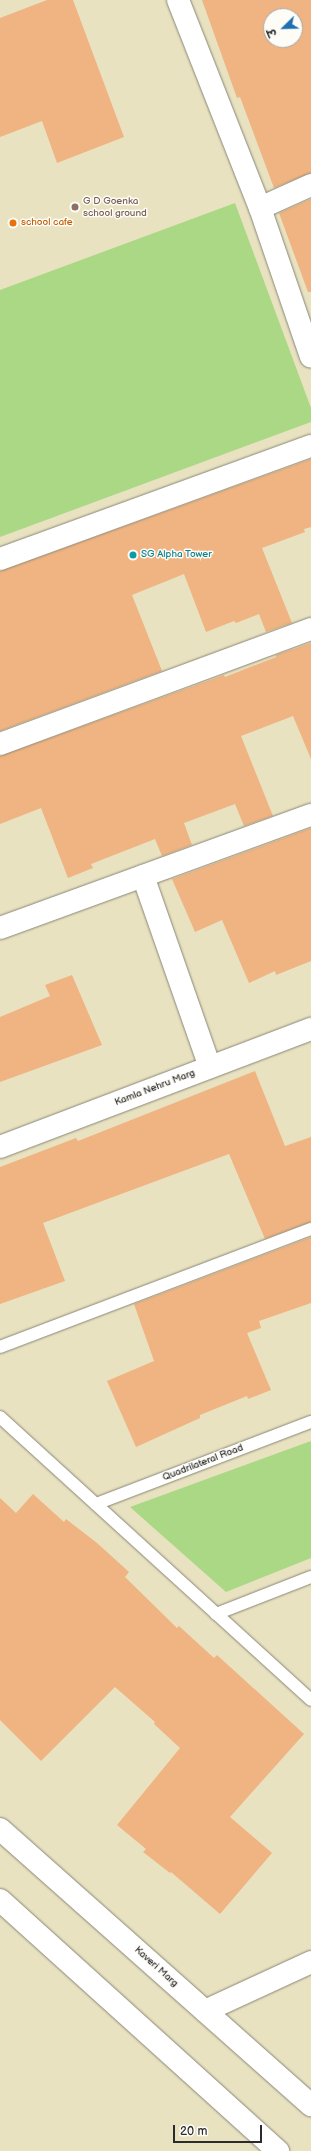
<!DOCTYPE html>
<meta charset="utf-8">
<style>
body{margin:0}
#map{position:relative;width:311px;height:2151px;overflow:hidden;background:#e8e2c1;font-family:"Balsamiq Sans","Playpen Sans Deva",sans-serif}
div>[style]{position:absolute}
.green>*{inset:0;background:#abd884}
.building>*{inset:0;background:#f0b382}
.roads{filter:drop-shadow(0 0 1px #8a8676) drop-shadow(0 0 1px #8a8676)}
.lane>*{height:12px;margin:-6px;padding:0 6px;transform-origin:6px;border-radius:6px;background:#fff}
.street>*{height:22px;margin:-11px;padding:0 11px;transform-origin:11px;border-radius:11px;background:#fff}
.secondary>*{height:22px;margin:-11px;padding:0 11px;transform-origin:11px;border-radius:11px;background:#fff}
.dots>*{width:11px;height:11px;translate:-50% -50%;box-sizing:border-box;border:2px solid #fdfcf7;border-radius:50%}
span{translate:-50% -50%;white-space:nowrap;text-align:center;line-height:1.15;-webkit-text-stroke:3px #fdfcf7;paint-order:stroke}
.education-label{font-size:10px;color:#785e54}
.left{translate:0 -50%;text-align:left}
.food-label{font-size:10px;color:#c56008}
.culture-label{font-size:10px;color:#0d838f}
.street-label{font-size:10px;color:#2b2b2b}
.north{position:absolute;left:263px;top:8px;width:40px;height:40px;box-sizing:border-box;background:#fdfcf7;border:1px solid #a9a8a5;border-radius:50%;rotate:247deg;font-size:11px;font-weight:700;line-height:16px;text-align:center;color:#2b2b2b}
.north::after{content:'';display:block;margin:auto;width:14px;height:18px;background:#1f6fb2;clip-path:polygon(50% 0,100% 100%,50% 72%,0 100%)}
.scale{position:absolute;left:173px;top:2125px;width:89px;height:18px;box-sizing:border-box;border:2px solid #2b2b2b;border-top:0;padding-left:5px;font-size:12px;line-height:14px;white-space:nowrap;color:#2b2b2b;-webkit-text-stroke:3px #fdfcf7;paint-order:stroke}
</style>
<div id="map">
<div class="green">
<div style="clip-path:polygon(235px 203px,311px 408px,311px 422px,0 537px,0 290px)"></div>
<div style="clip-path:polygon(311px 1441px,311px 1558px,226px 1592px,130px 1507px)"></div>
</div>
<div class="building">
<div style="clip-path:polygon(47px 0,73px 0,124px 137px,57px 163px,42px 121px,0 137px,0 18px)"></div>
<div style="clip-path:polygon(evenodd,202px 0,311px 0,311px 173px,274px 188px,240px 97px,237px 98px,202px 0,271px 16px,295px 16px,295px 40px,271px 40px,271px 16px)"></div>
<div style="clip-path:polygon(311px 199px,311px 292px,308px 292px,279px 213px)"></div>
<div style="clip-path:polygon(311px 459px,311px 527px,304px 529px,305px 532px,262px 548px,292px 623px,266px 632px,259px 614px,236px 623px,234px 621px,206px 632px,184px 574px,132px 595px,162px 671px,0 731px,0 571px)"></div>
<div style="clip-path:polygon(311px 643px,311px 759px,293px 716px,241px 736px,273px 816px,244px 826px,235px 804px,184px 823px,192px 845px,162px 856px,155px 839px,91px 864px,93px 868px,68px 878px,41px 808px,0 824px,0 756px,224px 675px,225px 677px,276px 657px,276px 655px)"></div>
<div style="clip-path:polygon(311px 828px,311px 961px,276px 975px,275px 971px,249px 983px,222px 920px,195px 932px,172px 879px)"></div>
<div style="clip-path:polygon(72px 975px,102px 1045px,0 1082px,0 1017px,50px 996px,45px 985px)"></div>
<div style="clip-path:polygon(255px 1071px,285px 1146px,311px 1137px,311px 1222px,265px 1239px,229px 1154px,43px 1223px,65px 1281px,0 1304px,0 1167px,76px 1138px,78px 1141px)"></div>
<div style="clip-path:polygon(311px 1237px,311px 1303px,259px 1321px,261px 1328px,247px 1333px,271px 1390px,248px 1399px,247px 1396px,200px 1415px,200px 1418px,136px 1447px,107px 1381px,154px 1361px,134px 1304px)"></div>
<div style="clip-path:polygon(33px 1494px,64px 1522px,66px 1519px,97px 1543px,129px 1572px,125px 1577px,177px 1628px,179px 1626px,214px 1658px,217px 1655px,304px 1734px,230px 1817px,272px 1853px,220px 1914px,171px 1872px,170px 1873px,143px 1852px,146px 1849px,117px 1825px,180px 1748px,154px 1724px,155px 1722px,115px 1687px,41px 1761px,0 1720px,0 1498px,16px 1513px)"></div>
</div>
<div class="roads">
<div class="lane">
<div style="left:0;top:1347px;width:333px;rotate:-20.8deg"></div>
<div style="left:0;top:1417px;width:420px;rotate:42.3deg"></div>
<div style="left:96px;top:1504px;width:230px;rotate:-20.9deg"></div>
<div style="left:216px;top:1614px;width:102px;rotate:-21.3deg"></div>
</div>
<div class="street">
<div style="left:178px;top:0;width:224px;rotate:68.5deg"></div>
<div style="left:260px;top:208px;width:157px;rotate:71.1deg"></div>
<div style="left:260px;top:208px;width:56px;rotate:-24.3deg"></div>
<div style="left:0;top:559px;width:331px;rotate:-20deg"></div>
<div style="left:0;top:744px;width:332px;rotate:-20.3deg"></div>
<div style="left:143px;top:876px;width:202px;rotate:70.7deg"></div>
<div style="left:0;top:928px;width:331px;rotate:-20deg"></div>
<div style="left:0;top:1147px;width:333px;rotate:-20.8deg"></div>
<div style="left:205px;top:2011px;width:117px;rotate:-24.8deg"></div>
</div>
<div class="secondary">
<div style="left:0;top:1829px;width:416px;rotate:41.6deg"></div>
<div style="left:0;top:1900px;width:375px;rotate:42.1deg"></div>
</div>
</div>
<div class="dots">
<div style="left:75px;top:207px;background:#8d6e63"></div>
<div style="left:13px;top:223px;background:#e8710a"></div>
<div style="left:133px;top:555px;background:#0f9aa8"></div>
</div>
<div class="education-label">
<span class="left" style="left:83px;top:207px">G D Goenka<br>school ground</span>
</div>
<div class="food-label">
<span class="left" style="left:21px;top:223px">school cafe</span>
</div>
<div class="culture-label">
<span class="left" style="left:141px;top:555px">SG Alpha Tower</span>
</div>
<div class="street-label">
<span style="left:155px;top:1088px;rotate:-21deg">Kamla Nehru Marg</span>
<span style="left:203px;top:1463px;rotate:-21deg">Quadrilateral Road</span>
<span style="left:156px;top:1967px;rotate:42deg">Kaveri Marg</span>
</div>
<div class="north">उ</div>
<div class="scale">20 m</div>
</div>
